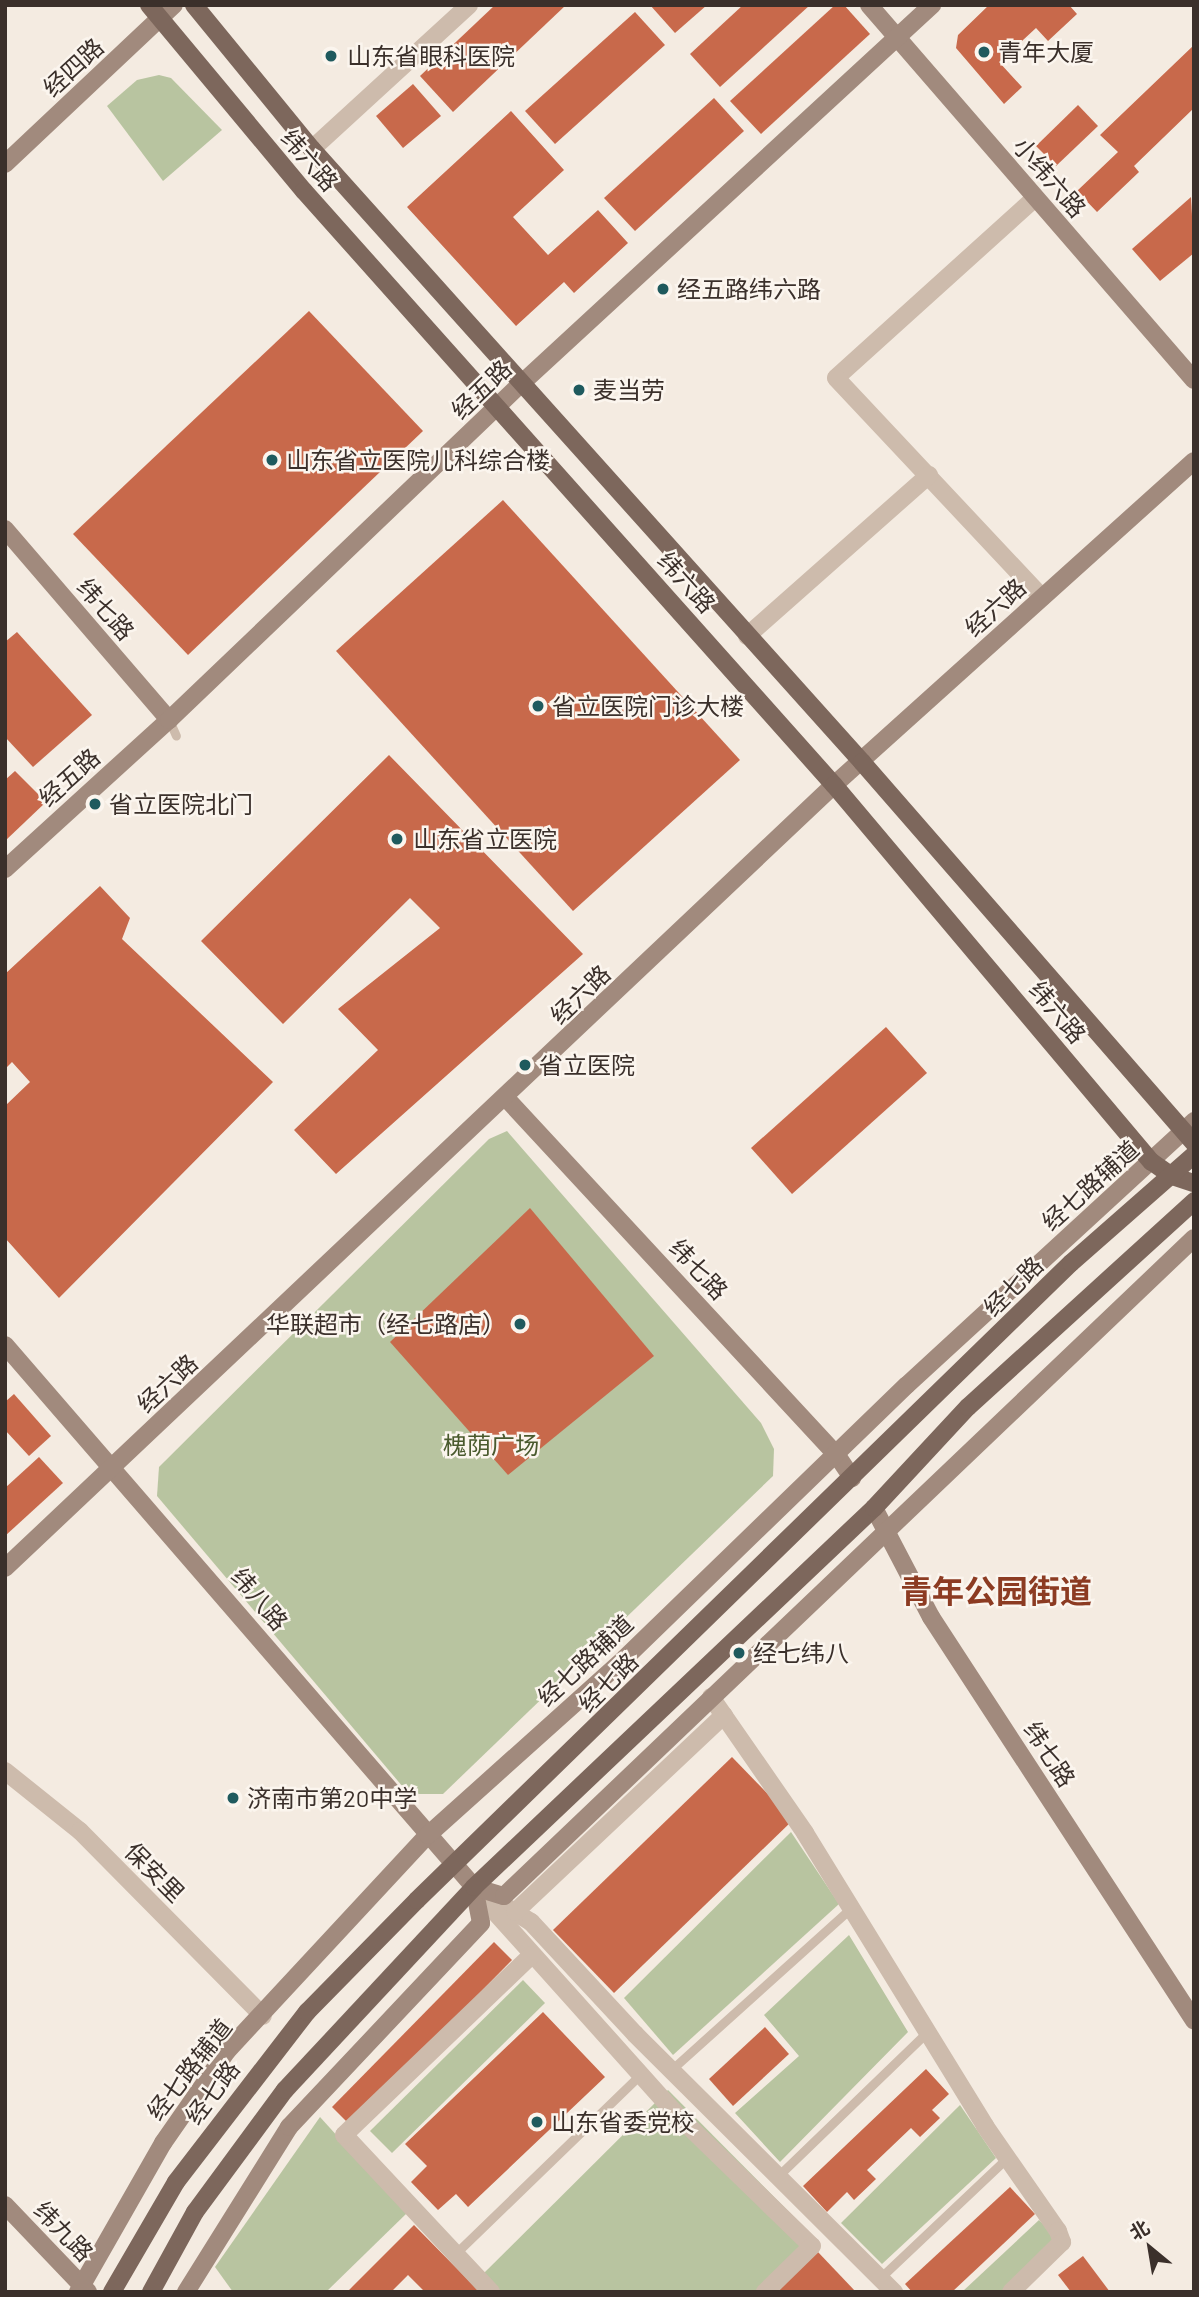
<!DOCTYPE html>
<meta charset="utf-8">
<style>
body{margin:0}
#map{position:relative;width:1199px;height:2297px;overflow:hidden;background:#f4ebe1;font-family:Barlow,"Noto Sans SC",sans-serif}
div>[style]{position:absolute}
.green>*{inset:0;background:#b8c4a0}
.building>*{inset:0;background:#c8694b}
.lane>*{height:9px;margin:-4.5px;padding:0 4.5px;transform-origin:4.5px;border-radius:4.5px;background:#cdbbac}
.street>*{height:18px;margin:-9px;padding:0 9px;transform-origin:9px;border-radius:9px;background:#cdbbac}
.secondary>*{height:18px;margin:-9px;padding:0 9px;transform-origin:9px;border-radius:9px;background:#a18a7d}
.primary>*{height:18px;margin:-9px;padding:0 9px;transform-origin:9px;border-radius:9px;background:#7d675c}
.dots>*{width:19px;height:19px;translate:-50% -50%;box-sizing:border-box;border:4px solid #fbf5ee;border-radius:50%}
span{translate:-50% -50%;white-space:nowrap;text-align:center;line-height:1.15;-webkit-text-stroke:5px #fbf5ee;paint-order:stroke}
.poi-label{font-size:24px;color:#3b302b}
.left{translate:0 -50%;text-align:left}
.right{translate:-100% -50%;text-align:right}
.street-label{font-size:24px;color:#3b302b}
.park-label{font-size:24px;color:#4a5a2e}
.district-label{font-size:32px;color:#8c3b22;font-weight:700}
.frame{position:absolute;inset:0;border:7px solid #3b302b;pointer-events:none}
.north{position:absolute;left:1115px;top:2213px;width:70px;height:70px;-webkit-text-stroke:5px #fbf5ee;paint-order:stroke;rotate:330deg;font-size:19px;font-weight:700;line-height:28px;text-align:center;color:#3b302b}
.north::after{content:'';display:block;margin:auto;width:24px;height:32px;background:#3b302b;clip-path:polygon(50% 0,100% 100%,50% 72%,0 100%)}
</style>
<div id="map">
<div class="green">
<div style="clip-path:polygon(159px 75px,171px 78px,222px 130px,163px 181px,107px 106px,137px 80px)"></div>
<div style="clip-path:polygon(507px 1131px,761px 1423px,774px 1449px,773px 1476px,443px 1794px,419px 1794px,403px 1787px,157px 1496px,159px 1467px,489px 1139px)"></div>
<div style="clip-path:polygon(791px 1832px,839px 1904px,673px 2055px,624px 1998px)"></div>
<div style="clip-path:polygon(849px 1935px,908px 2032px,780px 2162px,735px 2113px,799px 2056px,764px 2015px)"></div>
<div style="clip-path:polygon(523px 1980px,545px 2003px,392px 2153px,370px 2131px)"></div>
<div style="clip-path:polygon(668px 2090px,815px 2238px,756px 2292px,500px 2292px,484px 2273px)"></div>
<div style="clip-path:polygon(960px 2105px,996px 2158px,882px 2264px,841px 2223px)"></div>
<div style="clip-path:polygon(320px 2117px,407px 2213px,326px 2292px,233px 2292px,215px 2267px)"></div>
<div style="clip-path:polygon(1039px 2220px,1057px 2238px,1003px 2292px,962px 2292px)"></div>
</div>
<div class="building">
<div style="clip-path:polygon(495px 5px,566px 5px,453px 112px,420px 76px)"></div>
<div style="clip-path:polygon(650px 5px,707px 5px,675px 33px)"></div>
<div style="clip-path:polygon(743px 5px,810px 5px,720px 87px,690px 54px)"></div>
<div style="clip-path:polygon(835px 5px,844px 5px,870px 34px,761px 134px,730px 101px)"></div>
<div style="clip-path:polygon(989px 5px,1069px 5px,1077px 14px,1048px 41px,1036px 28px,999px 62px,1022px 87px,1004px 104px,956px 48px,958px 35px)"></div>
<div style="clip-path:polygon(635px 12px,665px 45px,555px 144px,525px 111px)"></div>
<div style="clip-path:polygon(1194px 45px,1194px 108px,1134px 166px,1139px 172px,1097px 212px,1077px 191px,1118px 152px,1100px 135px)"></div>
<div style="clip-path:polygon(413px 84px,441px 116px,403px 148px,376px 116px)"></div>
<div style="clip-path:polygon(714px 98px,744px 131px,635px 231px,604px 198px)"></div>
<div style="clip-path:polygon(1078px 105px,1098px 126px,1056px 166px,1036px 146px)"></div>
<div style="clip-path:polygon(511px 111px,564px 170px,513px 217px,548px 255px,598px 210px,628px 243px,574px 293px,564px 282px,516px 326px,407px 207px)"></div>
<div style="clip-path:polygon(1191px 197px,1194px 253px,1160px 281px,1132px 249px)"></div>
<div style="clip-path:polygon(309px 311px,423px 431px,188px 655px,73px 534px)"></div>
<div style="clip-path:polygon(503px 500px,740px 760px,573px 911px,336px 651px)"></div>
<div style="clip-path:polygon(17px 632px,92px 715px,33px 767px,5px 737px,5px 642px)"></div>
<div style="clip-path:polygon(389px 755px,583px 954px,336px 1174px,294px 1130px,378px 1050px,338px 1009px,440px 928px,410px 898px,283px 1024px,201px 941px)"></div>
<div style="clip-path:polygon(15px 771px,46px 802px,5px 841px,5px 780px)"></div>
<div style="clip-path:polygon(100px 886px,130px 918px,122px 939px,273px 1082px,59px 1298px,5px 1238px,5px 1106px,30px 1082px,12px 1062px,5px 1069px,5px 974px)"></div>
<div style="clip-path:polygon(886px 1027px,927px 1073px,792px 1194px,751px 1148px)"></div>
<div style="clip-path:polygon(530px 1208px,654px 1356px,508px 1475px,390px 1342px)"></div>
<div style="clip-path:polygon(14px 1394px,51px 1436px,29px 1456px,5px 1430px,5px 1402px)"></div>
<div style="clip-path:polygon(39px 1457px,63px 1483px,5px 1536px,5px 1488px)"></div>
<div style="clip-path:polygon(732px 1757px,793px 1820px,614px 1993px,553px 1930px)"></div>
<div style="clip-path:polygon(494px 1942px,512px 1960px,350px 2125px,332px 2107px)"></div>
<div style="clip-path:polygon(543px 2012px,605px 2077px,468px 2207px,456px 2194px,438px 2210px,411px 2182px,427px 2166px,405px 2144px)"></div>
<div style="clip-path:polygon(765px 2027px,789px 2054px,733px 2106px,709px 2079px)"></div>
<div style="clip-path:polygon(926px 2069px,949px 2094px,932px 2110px,940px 2118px,920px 2137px,911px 2128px,867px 2170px,876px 2179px,854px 2200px,847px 2192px,827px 2212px,803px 2186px)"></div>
<div style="clip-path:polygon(1010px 2187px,1035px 2214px,952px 2292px,912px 2292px,905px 2284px)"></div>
<div style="clip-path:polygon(414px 2225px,480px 2292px,425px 2292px,408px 2275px,391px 2292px,347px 2292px)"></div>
<div style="clip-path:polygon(817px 2251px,856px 2292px,774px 2292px)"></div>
<div style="clip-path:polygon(1083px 2256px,1110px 2292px,1071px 2292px,1058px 2275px)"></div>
</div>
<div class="lane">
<div style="left:169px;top:720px;width:17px;rotate:66deg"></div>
<div style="left:671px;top:2070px;width:242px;rotate:-42deg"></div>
<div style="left:778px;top:2176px;width:207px;rotate:-44deg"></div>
<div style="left:455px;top:2254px;width:257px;rotate:-44.1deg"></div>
<div style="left:880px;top:2278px;width:175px;rotate:-43.4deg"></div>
</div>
<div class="street">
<div style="left:312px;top:149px;width:213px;rotate:-42.5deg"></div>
<div style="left:1035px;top:198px;width:268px;rotate:137.9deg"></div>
<div style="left:836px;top:378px;width:301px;rotate:46.8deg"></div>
<div style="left:747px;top:636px;width:243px;rotate:-41.5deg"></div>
<div style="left:711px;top:1697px;width:165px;rotate:55.3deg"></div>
<div style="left:805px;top:1833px;width:344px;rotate:58.4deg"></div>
<div style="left:985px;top:2126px;width:128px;rotate:55.2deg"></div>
<div style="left:1058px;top:2231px;width:12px;rotate:70deg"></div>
<div style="left:1062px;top:2242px;width:71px;rotate:135.6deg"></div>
<div style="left:5px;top:1771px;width:96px;rotate:38.7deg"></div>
<div style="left:80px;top:1831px;width:260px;rotate:45.3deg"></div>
<div style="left:483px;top:1893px;width:56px;rotate:31.1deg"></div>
<div style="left:531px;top:1922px;width:153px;rotate:47.1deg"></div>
<div style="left:635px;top:2034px;width:366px;rotate:44.9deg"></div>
<div style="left:485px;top:1901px;width:283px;rotate:48.1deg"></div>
<div style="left:674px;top:2112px;width:192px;rotate:44.2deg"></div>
<div style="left:812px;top:2246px;width:66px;rotate:135.6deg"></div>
<div style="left:515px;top:1912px;width:287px;rotate:-43.3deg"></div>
<div style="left:491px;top:2292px;width:215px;rotate:-133.1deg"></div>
<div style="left:344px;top:2135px;width:260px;rotate:-43.8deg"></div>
</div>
<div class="secondary">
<div style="left:869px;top:5px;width:496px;rotate:49.1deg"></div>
<div style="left:5px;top:164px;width:232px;rotate:-43.3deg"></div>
<div style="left:5px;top:529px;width:252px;rotate:49.3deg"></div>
<div style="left:5px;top:869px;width:222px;rotate:-42.3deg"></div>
<div style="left:169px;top:720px;width:488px;rotate:-43.7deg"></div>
<div style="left:522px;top:383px;width:558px;rotate:-42.67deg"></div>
<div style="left:506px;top:1098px;width:485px;rotate:47.2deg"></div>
<div style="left:836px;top:1454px;width:29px;rotate:56deg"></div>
<div style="left:5px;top:1345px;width:717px;rotate:49.13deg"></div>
<div style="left:874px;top:1508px;width:123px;rotate:62.4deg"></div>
<div style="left:931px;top:1617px;width:482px;rotate:56.9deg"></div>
<div style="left:5px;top:1568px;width:1140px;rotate:-43.37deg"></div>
<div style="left:834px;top:785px;width:484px;rotate:-42deg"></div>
<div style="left:5px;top:2205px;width:120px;rotate:46.3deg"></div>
<div style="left:78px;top:2292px;width:172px;rotate:-60.3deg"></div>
<div style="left:163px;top:2143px;width:112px;rotate:-55.2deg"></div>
<div style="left:227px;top:2051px;width:295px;rotate:-47.1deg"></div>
<div style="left:428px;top:1835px;width:265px;rotate:-41.9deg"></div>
<div style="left:625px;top:1658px;width:392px;rotate:-44.1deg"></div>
<div style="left:907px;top:1385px;width:390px;rotate:-42.6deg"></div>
<div style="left:186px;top:2292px;width:195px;rotate:-58deg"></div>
<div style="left:289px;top:2127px;width:280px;rotate:-46.7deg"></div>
<div style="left:481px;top:1923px;width:37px;rotate:-101deg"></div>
<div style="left:474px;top:1887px;width:31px;rotate:17deg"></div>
<div style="left:504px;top:1896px;width:953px;rotate:-43.64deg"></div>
</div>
<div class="primary">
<div style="left:149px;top:5px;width:242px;rotate:50.2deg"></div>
<div style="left:304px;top:191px;width:796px;rotate:48.26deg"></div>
<div style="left:834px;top:785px;width:493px;rotate:49.9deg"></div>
<div style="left:1152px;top:1162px;width:24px;rotate:35deg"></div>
<div style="left:1172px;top:1176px;width:23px;rotate:18deg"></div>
<div style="left:194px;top:5px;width:186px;rotate:50.7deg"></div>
<div style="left:312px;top:149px;width:824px;rotate:48.1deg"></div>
<div style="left:862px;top:762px;width:505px;rotate:48.93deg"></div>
<div style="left:112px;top:2292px;width:127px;rotate:-59.8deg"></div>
<div style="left:176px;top:2182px;width:215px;rotate:-52.4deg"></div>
<div style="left:307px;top:2012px;width:157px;rotate:-45.5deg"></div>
<div style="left:417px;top:1900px;width:913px;rotate:-44.25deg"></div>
<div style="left:1071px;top:1263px;width:164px;rotate:-41.3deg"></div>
<div style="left:151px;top:2292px;width:91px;rotate:-61.2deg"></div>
<div style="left:195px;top:2212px;width:152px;rotate:-53.6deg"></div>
<div style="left:285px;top:2090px;width:277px;rotate:-47deg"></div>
<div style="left:474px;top:1887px;width:551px;rotate:-43.46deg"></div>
<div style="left:874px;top:1508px;width:138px;rotate:-47.1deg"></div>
<div style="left:968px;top:1407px;width:306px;rotate:-42.3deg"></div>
</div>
<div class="dots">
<div style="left:984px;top:52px;background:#1f5a5e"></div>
<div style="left:331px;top:56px;background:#1f5a5e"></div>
<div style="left:663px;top:289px;background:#1f5a5e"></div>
<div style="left:579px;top:390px;background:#1f5a5e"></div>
<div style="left:272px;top:460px;background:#1f5a5e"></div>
<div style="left:538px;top:706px;background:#1f5a5e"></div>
<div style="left:95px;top:804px;background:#1f5a5e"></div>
<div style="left:397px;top:839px;background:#1f5a5e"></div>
<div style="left:525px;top:1065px;background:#1f5a5e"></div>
<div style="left:520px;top:1324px;background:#1f5a5e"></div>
<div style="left:739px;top:1653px;background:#1f5a5e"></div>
<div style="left:233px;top:1798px;background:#1f5a5e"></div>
<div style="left:537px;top:2122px;background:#1f5a5e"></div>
</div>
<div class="poi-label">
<span class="left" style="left:998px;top:52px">青年大厦</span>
<span class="left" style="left:347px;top:56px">山东省眼科医院</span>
<span class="left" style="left:677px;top:289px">经五路纬六路</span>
<span class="left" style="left:593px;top:390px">麦当劳</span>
<span class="left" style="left:286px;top:460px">山东省立医院儿科综合楼</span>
<span class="left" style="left:552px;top:706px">省立医院门诊大楼</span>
<span class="left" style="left:109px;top:804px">省立医院北门</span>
<span class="left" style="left:413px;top:839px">山东省立医院</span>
<span class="left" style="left:539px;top:1065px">省立医院</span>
<span class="right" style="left:506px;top:1324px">华联超市（经七路店）</span>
<span class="left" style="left:753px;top:1653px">经七纬八</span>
<span class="left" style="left:247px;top:1798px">济南市第20中学</span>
<span class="left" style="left:551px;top:2122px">山东省委党校</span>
</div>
<div class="street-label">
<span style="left:73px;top:67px;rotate:-43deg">经四路</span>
<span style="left:310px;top:160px;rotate:49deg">纬六路</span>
<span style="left:1050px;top:177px;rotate:49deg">小纬六路</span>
<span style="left:481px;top:389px;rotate:-44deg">经五路</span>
<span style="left:687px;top:582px;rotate:48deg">纬六路</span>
<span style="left:995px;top:607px;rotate:-42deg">经六路</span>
<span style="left:106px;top:609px;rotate:49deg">纬七路</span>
<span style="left:69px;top:777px;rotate:-42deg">经五路</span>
<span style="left:580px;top:994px;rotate:-44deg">经六路</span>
<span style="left:1058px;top:1012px;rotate:50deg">纬六路</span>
<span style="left:1090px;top:1185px;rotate:-42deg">经七路辅道</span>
<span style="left:699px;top:1269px;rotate:47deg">纬七路</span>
<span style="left:1013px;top:1286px;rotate:-45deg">经七路</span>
<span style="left:167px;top:1383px;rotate:-43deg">经六路</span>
<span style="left:260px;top:1599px;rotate:50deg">纬八路</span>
<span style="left:585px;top:1660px;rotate:-43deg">经七路辅道</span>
<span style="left:608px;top:1682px;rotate:-45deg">经七路</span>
<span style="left:1050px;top:1754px;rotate:57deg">纬七路</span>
<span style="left:155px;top:1872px;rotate:45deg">保安里</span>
<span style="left:189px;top:2069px;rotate:-52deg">经七路辅道</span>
<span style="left:212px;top:2092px;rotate:-53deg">经七路</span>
<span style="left:64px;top:2231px;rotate:46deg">纬九路</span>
</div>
<div class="park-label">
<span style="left:491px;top:1445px">槐荫广场</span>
</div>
<div class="district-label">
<span style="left:996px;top:1590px">青年公园街道</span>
</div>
<div class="frame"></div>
<div class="north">北</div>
</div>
